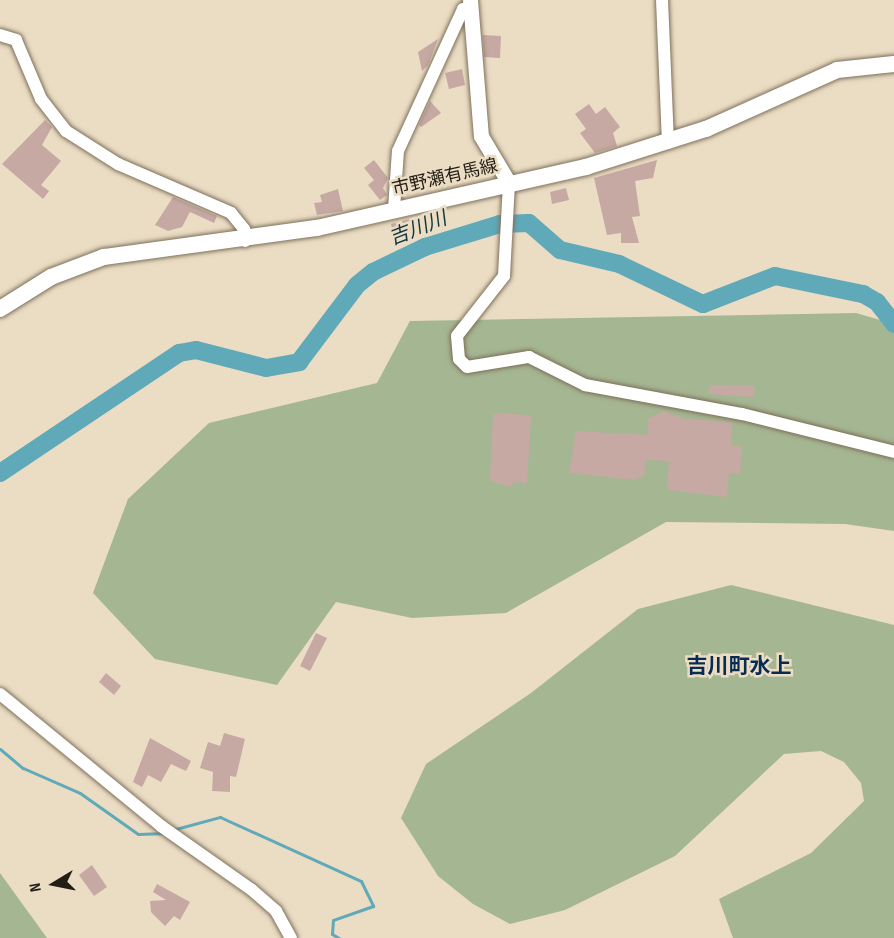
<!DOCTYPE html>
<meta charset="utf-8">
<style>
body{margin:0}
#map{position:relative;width:894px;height:938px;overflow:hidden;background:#ebdcc4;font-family:"Sofia Sans Condensed","Noto Sans JP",sans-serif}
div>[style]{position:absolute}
.green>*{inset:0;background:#a5b692}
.stream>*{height:3px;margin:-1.5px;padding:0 1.5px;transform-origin:1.5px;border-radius:1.5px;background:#5fa9b9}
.river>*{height:18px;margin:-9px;padding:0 9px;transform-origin:9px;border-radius:9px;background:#5fa9b9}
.building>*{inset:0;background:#c7a9a4}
.roads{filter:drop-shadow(0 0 2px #7d705a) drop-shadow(0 0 2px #7d705a)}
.minor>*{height:12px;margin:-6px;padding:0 6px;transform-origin:6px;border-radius:6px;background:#fff}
.tertiary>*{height:15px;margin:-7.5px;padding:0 7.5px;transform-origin:7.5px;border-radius:7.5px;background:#fff}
.secondary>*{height:16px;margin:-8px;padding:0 8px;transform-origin:8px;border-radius:8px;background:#fff}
span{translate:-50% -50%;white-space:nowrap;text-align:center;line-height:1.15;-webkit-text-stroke:5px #ebdcc4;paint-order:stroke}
.street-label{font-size:18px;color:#231e15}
.water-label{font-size:20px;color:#11363d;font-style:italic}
.quarter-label{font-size:21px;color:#072b51;font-weight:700}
.north{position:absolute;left:24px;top:854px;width:60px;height:60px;-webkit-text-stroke:4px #ebdcc4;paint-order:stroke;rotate:260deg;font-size:16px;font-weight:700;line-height:24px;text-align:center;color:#231e15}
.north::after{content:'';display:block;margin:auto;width:21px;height:27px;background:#231e15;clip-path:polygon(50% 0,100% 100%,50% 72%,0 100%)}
</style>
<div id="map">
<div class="green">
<div style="clip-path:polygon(856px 313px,894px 324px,894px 531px,845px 524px,666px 522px,506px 613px,412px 618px,336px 602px,277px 685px,155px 659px,93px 593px,128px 499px,209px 423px,377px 383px,410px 321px)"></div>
<div style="clip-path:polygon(731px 585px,894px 625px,894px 938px,733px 938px,719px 899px,811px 853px,864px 801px,861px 783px,844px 762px,821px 751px,784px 754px,675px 856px,565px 910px,510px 924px,473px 904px,438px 876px,401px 818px,426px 764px,531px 693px,638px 609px)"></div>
<div style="clip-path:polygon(0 873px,47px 938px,0 938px)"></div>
</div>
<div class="stream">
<div style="left:0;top:749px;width:30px;rotate:40deg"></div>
<div style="left:23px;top:768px;width:62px;rotate:23.7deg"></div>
<div style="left:80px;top:793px;width:71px;rotate:35.3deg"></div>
<div style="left:138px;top:834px;width:28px;rotate:-2deg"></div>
<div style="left:172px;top:830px;width:50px;rotate:-15.2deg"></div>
<div style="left:220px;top:817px;width:155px;rotate:24.4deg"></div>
<div style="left:361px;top:881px;width:28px;rotate:64deg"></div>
<div style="left:373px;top:906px;width:42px;rotate:160.7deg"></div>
<div style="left:333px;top:920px;width:14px;rotate:94deg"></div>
<div style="left:332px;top:934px;width:8px;rotate:30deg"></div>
</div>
<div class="river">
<div style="left:0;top:473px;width:216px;rotate:-33.8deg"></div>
<div style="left:179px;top:353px;width:17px;rotate:-10deg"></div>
<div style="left:196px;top:350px;width:72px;rotate:14.4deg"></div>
<div style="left:266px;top:368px;width:34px;rotate:-10deg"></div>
<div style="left:299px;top:362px;width:96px;rotate:-53deg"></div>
<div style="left:357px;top:285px;width:21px;rotate:-39deg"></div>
<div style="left:373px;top:272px;width:58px;rotate:-25.7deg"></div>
<div style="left:425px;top:247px;width:78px;rotate:-17deg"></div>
<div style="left:500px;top:224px;width:29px;rotate:-2deg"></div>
<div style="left:529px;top:223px;width:41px;rotate:41.1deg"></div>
<div style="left:560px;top:250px;width:61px;rotate:13.3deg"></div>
<div style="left:619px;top:264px;width:93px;rotate:25.5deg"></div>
<div style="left:703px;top:304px;width:77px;rotate:-21.3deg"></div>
<div style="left:775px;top:276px;width:90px;rotate:11.6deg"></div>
<div style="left:863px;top:294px;width:16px;rotate:30deg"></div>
<div style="left:877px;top:302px;width:28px;rotate:52deg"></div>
</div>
<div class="building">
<div style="clip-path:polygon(483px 35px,501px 36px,500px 58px,484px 57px)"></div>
<div style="clip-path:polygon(438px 39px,428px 65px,422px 71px,418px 52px)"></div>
<div style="clip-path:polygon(462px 69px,465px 85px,449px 89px,445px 73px)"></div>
<div style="clip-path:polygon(430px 101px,441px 113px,421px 127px,419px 125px)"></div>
<div style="clip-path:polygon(589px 104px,596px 114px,605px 107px,620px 127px,613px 133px,617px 146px,595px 153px,580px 133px,586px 129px,575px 114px)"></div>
<div style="clip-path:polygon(45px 120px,52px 127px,42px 145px,61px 161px,41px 185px,49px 191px,43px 199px,2px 164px)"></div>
<div style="clip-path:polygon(374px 160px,388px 178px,383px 188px,387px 195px,380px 200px,368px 185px,374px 180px,364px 168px)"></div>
<div style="clip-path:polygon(657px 160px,653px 178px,635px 181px,640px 216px,632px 217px,639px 243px,621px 243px,621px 233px,607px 235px,594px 178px)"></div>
<div style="clip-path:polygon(566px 188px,569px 200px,552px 204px,550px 192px)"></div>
<div style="clip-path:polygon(338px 189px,343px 211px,317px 215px,314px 203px,322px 202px,320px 195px)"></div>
<div style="clip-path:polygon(173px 197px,217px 216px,214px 223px,190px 212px,182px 227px,168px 231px,155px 225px)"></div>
<div style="clip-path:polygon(414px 218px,417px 228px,394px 236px,391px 224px)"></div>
<div style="clip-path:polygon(710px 385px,754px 386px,754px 397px,709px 394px)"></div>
<div style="clip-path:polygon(663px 411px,686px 419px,732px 422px,731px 446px,742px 446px,740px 474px,729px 473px,727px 497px,667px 490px,669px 461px,645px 460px,645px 475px,634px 480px,569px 473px,576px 431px,648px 435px,648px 419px)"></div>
<div style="clip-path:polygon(505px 413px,531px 416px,527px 483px,513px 482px,512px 487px,490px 481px,493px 414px)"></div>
<div style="clip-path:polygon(316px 633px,327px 638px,310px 671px,300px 666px)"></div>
<div style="clip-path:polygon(106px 673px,121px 686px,114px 695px,99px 682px)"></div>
<div style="clip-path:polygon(224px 733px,245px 739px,236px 777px,230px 776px,230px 792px,212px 791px,213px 772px,200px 768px,208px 742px,220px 746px)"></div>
<div style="clip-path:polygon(150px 738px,191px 761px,186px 771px,171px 764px,161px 782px,148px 775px,142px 787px,133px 782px)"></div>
<div style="clip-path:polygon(92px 865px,107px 887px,94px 896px,79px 875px)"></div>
<div style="clip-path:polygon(157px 884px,190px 902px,180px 920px,174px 916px,165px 926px,151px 912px,150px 901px,166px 900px,153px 892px)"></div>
</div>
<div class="roads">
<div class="minor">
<div style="left:662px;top:0;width:143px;rotate:87.6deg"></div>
<div style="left:0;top:35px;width:17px;rotate:17deg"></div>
<div style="left:16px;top:40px;width:64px;rotate:67deg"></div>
<div style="left:41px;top:99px;width:41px;rotate:52deg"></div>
<div style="left:66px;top:131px;width:62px;rotate:32.4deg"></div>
<div style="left:118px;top:164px;width:123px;rotate:23.4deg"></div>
<div style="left:231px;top:213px;width:21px;rotate:51deg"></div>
<div style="left:244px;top:229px;width:12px;rotate:85deg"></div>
<div style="left:509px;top:183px;width:93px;rotate:93.1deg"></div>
<div style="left:504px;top:276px;width:76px;rotate:128.1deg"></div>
<div style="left:457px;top:336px;width:23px;rotate:85deg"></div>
<div style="left:459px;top:359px;width:11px;rotate:45deg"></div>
<div style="left:467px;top:367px;width:63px;rotate:-9.2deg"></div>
<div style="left:529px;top:357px;width:63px;rotate:26.6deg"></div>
<div style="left:585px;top:385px;width:160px;rotate:10.5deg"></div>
<div style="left:742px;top:414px;width:157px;rotate:14deg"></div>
<div style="left:394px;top:209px;width:58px;rotate:-86.1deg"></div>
<div style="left:398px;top:151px;width:156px;rotate:-65.4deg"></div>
<div style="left:463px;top:9px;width:4px"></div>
<div style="left:0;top:694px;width:208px;rotate:39.3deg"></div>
<div style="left:161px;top:826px;width:111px;rotate:35.1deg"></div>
<div style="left:252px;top:890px;width:32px;rotate:41deg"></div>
<div style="left:276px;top:911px;width:31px;rotate:61deg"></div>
</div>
<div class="tertiary">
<div style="left:470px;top:0;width:136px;rotate:85.4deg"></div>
<div style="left:481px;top:136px;width:55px;rotate:59.2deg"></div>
</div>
<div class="secondary">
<div style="left:0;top:309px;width:60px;rotate:-32.1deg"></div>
<div style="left:51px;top:277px;width:57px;rotate:-20.7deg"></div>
<div style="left:104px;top:257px;width:215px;rotate:-7.8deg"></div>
<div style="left:317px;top:228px;width:276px;rotate:-12.8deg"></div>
<div style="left:586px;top:167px;width:126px;rotate:-17.6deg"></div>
<div style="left:706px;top:129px;width:144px;rotate:-24.2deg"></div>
<div style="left:837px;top:70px;width:57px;rotate:-6deg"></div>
</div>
</div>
<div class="street-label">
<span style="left:445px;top:178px;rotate:-13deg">市野瀬有馬線</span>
</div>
<div class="water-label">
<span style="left:418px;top:229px;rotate:-21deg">吉川川</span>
</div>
<div class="quarter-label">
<span style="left:739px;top:667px">吉川町水上</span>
</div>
<div class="north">N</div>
</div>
